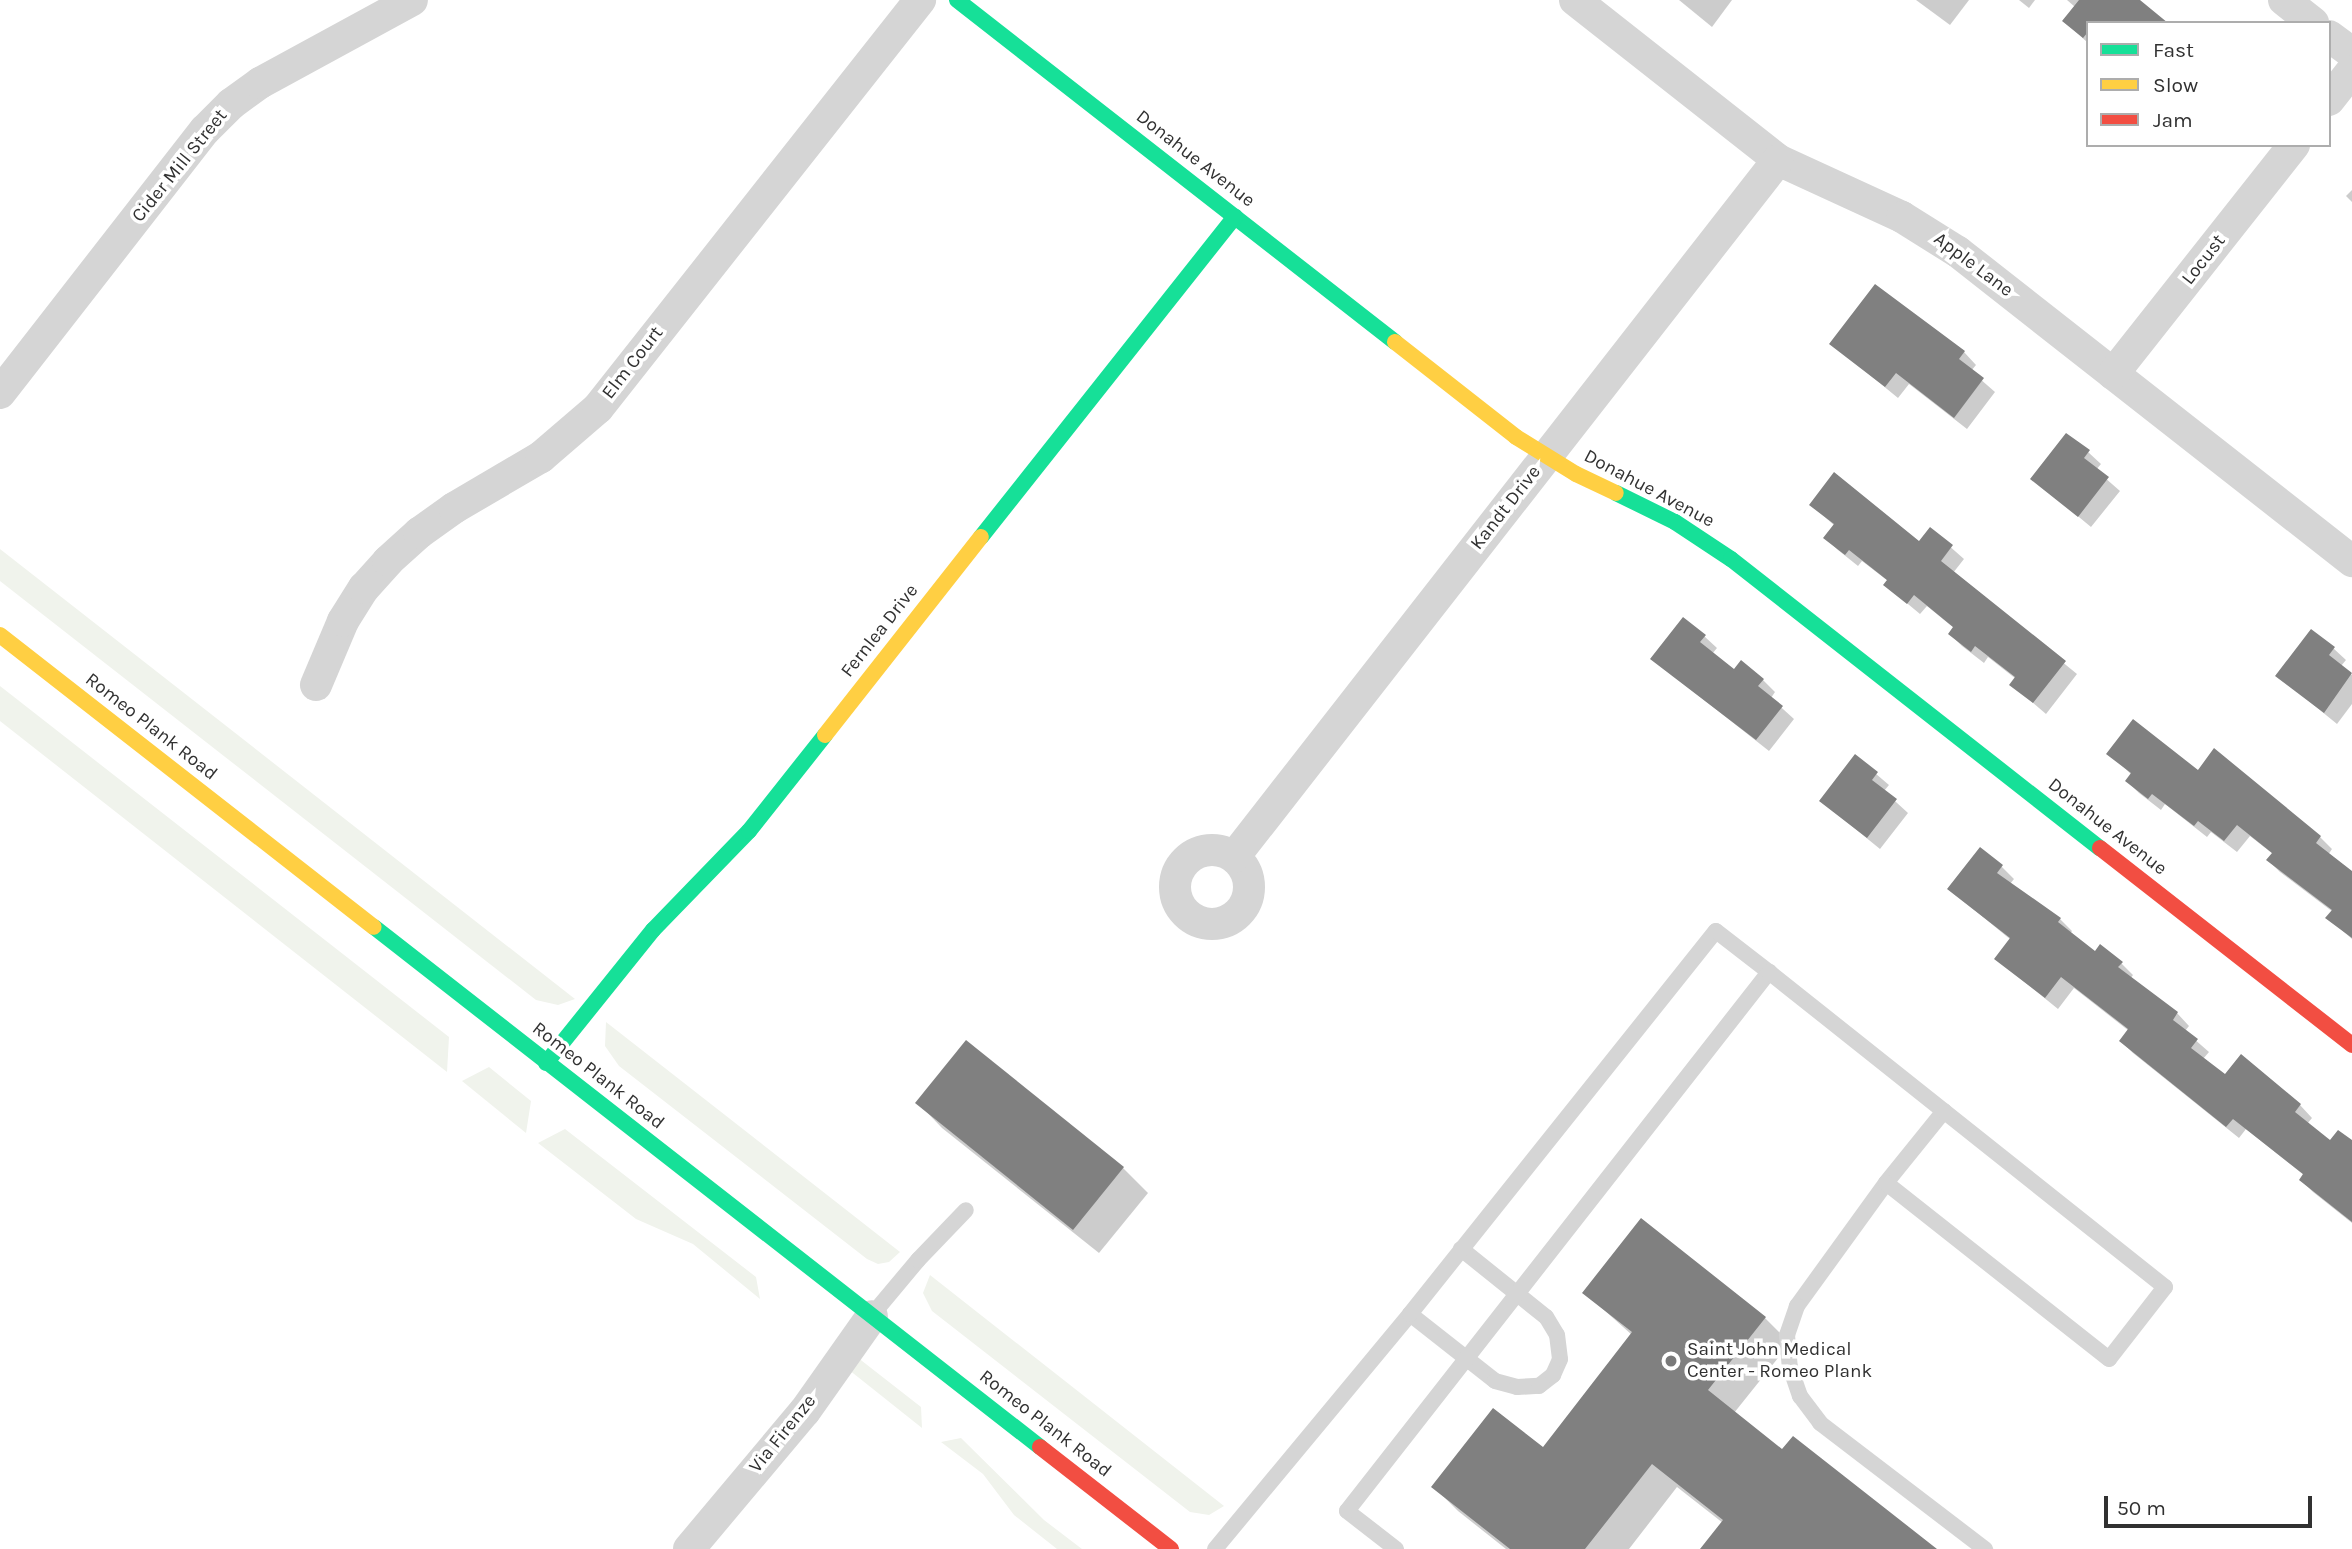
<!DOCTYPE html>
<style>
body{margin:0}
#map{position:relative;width:2352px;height:1549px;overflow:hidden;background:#fff;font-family:Karla,sans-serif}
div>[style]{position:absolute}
.green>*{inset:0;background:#f0f3ec}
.shadow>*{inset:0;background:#0003}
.building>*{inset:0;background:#808080}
.lane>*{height:16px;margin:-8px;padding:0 8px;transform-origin:8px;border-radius:8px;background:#d5d5d5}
.street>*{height:32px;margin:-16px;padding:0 16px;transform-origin:16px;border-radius:16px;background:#d5d5d5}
.street>.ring{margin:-16px;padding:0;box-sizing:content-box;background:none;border:32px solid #d5d5d5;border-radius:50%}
.fast>*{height:16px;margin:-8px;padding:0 8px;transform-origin:8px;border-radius:8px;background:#16e098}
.slow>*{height:16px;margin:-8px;padding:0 8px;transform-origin:8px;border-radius:8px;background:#ffcf43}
.jam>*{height:16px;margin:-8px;padding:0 8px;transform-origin:8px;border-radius:8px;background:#f24e42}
.dots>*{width:19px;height:19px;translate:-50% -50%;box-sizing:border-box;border:4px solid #fff;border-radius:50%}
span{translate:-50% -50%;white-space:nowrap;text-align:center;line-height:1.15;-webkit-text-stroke:7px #fff;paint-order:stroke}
.street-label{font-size:19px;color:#313131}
.poi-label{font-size:19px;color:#313131}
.left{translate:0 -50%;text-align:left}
.legend{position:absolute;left:2086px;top:21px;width:245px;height:126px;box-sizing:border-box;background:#fff;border:2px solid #adadad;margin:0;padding:9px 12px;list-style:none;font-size:21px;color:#313131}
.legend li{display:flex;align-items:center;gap:14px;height:35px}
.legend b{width:35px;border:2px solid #adadad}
.scale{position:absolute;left:2104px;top:1496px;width:208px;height:32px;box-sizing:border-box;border:4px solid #313131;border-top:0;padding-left:9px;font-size:21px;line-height:24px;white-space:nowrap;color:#313131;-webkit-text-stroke:5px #fff;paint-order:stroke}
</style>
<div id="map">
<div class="green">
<div style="clip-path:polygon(0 549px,575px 999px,558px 1005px,536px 1000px,0 581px)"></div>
<div style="clip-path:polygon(0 686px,449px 1037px,447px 1072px,0 721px)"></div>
<div style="clip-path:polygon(606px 1022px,900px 1252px,889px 1262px,878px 1264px,867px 1259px,619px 1066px,605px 1046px)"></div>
<div style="clip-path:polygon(489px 1067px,531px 1101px,526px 1133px,462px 1081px)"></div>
<div style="clip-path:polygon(565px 1129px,756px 1277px,760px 1299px,693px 1244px,636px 1219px,538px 1143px)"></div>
<div style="clip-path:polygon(930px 1275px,1224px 1506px,1209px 1515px,1190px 1512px,932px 1311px,923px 1293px)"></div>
<div style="clip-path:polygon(848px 1350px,921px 1407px,922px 1428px,829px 1354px)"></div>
<div style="clip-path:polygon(961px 1438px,1044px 1520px,1082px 1549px,1057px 1549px,1014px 1515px,983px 1474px,941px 1442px)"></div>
</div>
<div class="shadow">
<div style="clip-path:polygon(1679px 0,1732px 0,1712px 27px)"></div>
<div style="clip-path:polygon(1916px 0,1969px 0,1950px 25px)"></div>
<div style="clip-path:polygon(2019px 0,2035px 0,2029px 8px)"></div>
<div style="clip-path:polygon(2067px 0,2122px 0,2088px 23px,2088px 43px,2064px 21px,2075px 7px)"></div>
<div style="clip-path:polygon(2352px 190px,2352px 202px,2346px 196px)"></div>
<div style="clip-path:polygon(1832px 344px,1964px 352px,1976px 365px,1971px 371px,1995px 392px,1967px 429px,1909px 384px,1898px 398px)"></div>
<div style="clip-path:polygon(2088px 452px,2101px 464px,2096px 470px,2120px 491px,2091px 527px,2033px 479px)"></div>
<div style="clip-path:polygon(1811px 505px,1919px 543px,1930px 529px,1964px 559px,1953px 573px,2077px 674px,2046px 714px,2012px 685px,2016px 679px,1988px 657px,1984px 663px,1962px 646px,1950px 634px,1954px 628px,1927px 606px,1920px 614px,1885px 585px,1888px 581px,1862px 561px,1858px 566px,1838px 550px,1825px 538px,1835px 526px)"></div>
<div style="clip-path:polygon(1704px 636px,1717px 648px,1712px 654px,1734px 672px,1741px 663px,1763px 680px,1775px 692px,1771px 698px,1794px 719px,1769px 751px,1652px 659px)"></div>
<div style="clip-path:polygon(2333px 648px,2346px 660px,2341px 666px,2352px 675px,2352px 704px,2337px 724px,2278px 676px)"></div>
<div style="clip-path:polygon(2108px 753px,2198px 772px,2320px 837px,2332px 849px,2328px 855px,2352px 873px,2352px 939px,2328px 918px,2333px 912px,2280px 872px,2268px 860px,2273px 854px,2250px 836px,2237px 852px,2211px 832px,2207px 837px,2165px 804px,2161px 810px,2139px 793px,2127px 781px,2132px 775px)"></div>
<div style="clip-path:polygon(1855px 756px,1889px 785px,1884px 791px,1908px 813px,1880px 849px,1821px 801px)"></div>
<div style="clip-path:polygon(2001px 866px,2014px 879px,2010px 884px,2060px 919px,2072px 931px,2070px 934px,2096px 953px,2121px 963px,2133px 975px,2131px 978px,2177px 1013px,2189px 1026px,2185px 1031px,2209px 1052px,2203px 1059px,2226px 1077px,2300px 1105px,2312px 1118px,2307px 1124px,2331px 1142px,2352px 1143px,2352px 1223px,2313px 1192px,2301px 1180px,2305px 1176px,2246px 1129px,2239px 1138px,2133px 1053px,2121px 1041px,2129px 1031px,2074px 988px,2058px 1009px,1996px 959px,2011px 940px,1949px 889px)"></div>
<div style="clip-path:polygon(918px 1103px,1123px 1168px,1148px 1193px,1099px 1253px,942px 1128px)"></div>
<div style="clip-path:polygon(1641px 1221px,1765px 1318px,1790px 1343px,1734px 1413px,1783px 1451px,1934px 1549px,1702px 1549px,1723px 1523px,1677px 1487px,1629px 1549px,1506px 1549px,1458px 1511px,1433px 1486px,1543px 1449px,1632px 1335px,1584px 1292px)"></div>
</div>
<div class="building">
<div style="clip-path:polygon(2079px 0,2140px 0,2168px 23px,2088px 23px,2088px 32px,2083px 38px,2062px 21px)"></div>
<div style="clip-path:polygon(1875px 284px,1965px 351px,1959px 359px,1984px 378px,1954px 418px,1896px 373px,1885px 387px,1829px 344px)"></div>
<div style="clip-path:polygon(2066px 433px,2090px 450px,2084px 458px,2109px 477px,2078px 517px,2030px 479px)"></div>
<div style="clip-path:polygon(1834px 472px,1919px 541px,1930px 527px,1953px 545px,1941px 561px,2066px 661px,2033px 703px,2009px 685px,2015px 677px,1975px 646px,1971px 652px,1948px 634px,1953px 627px,1914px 595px,1907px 604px,1883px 585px,1887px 580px,1849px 550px,1845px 555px,1823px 538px,1834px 524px,1809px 505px)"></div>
<div style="clip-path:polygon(1683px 617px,1706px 635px,1700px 642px,1734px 669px,1741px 660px,1764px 679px,1758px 686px,1783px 706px,1756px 740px,1650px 659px)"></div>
<div style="clip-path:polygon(2311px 629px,2335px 647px,2329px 655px,2352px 673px,2324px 713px,2275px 676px)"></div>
<div style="clip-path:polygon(2133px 719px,2198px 770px,2214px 748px,2321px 836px,2316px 843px,2352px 871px,2352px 938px,2325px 918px,2332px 910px,2266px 860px,2272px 853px,2237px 825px,2224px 841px,2198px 821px,2194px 826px,2152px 794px,2148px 799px,2125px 781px,2131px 773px,2106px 754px)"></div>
<div style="clip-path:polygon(1855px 754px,1878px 772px,1872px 780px,1897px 799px,1867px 838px,1819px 801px)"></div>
<div style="clip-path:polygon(1980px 847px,2003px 865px,1997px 873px,2061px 918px,2058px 922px,2095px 951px,2100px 944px,2123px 962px,2118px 967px,2178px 1012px,2173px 1020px,2198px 1039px,2191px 1048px,2225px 1074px,2241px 1054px,2301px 1104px,2295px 1112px,2330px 1140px,2338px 1130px,2352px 1140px,2352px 1222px,2299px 1180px,2303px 1174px,2233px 1119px,2226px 1127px,2119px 1041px,2128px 1029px,2061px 977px,2045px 998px,1994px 959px,2010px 938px,1947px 889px)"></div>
<div style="clip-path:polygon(966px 1040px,1124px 1167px,1073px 1230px,915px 1103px)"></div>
<div style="clip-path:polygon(1641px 1218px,1766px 1317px,1708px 1390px,1782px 1449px,1793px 1436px,1937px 1549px,1700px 1549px,1723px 1520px,1652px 1464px,1585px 1549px,1510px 1549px,1431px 1487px,1493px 1408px,1543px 1447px,1632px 1332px,1582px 1293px)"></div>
</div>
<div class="lane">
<div style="left:1944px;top:1111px;width:92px;rotate:128.9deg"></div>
<div style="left:1886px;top:1183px;width:152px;rotate:125.9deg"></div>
<div style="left:1797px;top:1306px;width:31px;rotate:109deg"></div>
<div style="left:1787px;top:1335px;width:32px;rotate:85deg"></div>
<div style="left:1790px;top:1367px;width:31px;rotate:71deg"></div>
<div style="left:1800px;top:1396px;width:34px;rotate:53deg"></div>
<div style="left:1820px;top:1423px;width:208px;rotate:37.4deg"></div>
<div style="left:1410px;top:1314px;width:108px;rotate:38.2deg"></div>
<div style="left:1495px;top:1381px;width:23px;rotate:15deg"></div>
<div style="left:1517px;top:1387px;width:22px;rotate:-3deg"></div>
<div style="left:1539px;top:1386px;width:18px;rotate:-38deg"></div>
<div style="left:1553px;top:1375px;width:17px;rotate:-66deg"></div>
<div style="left:1560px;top:1359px;width:24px;rotate:-97deg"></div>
<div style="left:1557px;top:1335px;width:21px;rotate:-121deg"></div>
<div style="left:1546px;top:1317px;width:109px;rotate:-141.3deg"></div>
<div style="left:872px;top:1315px;width:72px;rotate:-50.1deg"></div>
<div style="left:918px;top:1260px;width:69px;rotate:-46.2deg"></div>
<div style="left:1215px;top:1549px;width:305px;rotate:-50.3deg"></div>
<div style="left:1410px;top:1314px;width:490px;rotate:-51.4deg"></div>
<div style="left:1716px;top:931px;width:67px;rotate:37.7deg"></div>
<div style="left:1396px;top:1549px;width:62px;rotate:-142.2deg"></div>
<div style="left:1347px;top:1511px;width:685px;rotate:-51.94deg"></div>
<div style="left:1769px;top:972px;width:506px;rotate:38.5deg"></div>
<div style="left:2165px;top:1287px;width:91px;rotate:127.9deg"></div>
<div style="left:2109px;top:1359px;width:284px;rotate:-141.7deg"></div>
</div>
<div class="street">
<div style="left:1575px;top:0;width:258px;rotate:38.2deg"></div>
<div style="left:1778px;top:160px;width:136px;rotate:24.7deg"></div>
<div style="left:1902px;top:217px;width:66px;rotate:32deg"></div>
<div style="left:1958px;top:252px;width:501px;rotate:38.11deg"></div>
<div style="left:2284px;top:0;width:37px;rotate:38deg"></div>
<div style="left:2329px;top:36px;width:29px;rotate:36deg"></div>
<div style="left:2329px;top:100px;width:37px;rotate:-52deg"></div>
<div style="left:2113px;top:374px;width:292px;rotate:-51.7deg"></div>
<div style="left:0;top:393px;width:333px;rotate:-52.1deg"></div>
<div style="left:205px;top:130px;width:37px;rotate:-45deg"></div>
<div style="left:231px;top:104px;width:36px;rotate:-36deg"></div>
<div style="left:260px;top:83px;width:173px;rotate:-28.6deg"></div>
<div style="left:316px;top:685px;width:69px;rotate:-67.1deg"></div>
<div style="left:343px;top:621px;width:39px;rotate:-58deg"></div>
<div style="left:364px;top:588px;width:36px;rotate:-48deg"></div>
<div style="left:388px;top:561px;width:42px;rotate:-42.1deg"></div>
<div style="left:419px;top:533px;width:43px;rotate:-35.5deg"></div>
<div style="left:454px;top:508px;width:101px;rotate:-30.4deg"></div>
<div style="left:541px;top:457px;width:75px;rotate:-40.7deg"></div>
<div style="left:598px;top:408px;width:520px;rotate:-51.72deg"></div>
<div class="ring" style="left:1175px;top:850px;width:42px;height:42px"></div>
<div style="left:1234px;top:857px;width:884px;rotate:-52.03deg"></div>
<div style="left:689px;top:1549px;width:180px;rotate:-50deg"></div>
<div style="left:805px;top:1411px;width:116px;rotate:-54.8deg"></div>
</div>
<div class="fast">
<div style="left:957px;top:0;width:556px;rotate:37.98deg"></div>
<div style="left:1616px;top:493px;width:66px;rotate:26.2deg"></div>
<div style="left:1675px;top:522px;width:67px;rotate:33.5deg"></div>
<div style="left:1731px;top:559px;width:469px;rotate:38.1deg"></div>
<div style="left:981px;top:537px;width:409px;rotate:-51.6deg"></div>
<div style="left:374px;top:927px;width:845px;rotate:37.98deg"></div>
<div style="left:546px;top:1063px;width:171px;rotate:-51.2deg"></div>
<div style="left:653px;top:930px;width:138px;rotate:-45.9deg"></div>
<div style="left:749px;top:831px;width:122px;rotate:-51.6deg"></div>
</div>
<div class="slow">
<div style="left:1395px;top:342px;width:154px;rotate:38.1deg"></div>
<div style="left:1516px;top:437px;width:70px;rotate:31.7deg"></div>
<div style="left:1576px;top:474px;width:44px;rotate:25.4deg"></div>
<div style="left:0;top:635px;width:474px;rotate:38deg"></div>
<div style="left:825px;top:735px;width:252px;rotate:-51.8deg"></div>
</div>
<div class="jam">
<div style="left:2100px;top:848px;width:320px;rotate:38deg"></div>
<div style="left:1040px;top:1447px;width:166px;rotate:37.9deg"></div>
</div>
<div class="dots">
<div style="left:1671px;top:1361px;background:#797979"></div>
</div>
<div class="street-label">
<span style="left:1195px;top:159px;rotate:38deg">Donahue Avenue</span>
<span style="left:180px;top:166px;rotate:-51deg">Cider Mill Street</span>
<span style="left:2204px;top:260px;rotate:-52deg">Locust</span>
<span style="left:1973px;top:265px;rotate:37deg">Apple Lane</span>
<span style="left:633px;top:363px;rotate:-52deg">Elm Court</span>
<span style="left:1649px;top:489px;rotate:28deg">Donahue Avenue</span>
<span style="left:1506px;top:508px;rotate:-52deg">Kandt Drive</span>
<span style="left:880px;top:631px;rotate:-52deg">Fernlea Drive</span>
<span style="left:151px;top:727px;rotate:38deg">Romeo Plank Road</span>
<span style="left:2107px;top:827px;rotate:38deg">Donahue Avenue</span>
<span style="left:598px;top:1076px;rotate:38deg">Romeo Plank Road</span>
<span style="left:1045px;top:1424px;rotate:38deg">Romeo Plank Road</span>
<span style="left:783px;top:1434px;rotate:-51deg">Via Firenze</span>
</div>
<div class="poi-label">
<span class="left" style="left:1687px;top:1361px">Saint John Medical<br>Center - Romeo Plank</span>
</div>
<ul class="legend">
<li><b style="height:9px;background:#16e098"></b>Fast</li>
<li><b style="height:9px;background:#ffcf43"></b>Slow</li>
<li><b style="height:9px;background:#f24e42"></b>Jam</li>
</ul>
<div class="scale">50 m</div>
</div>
